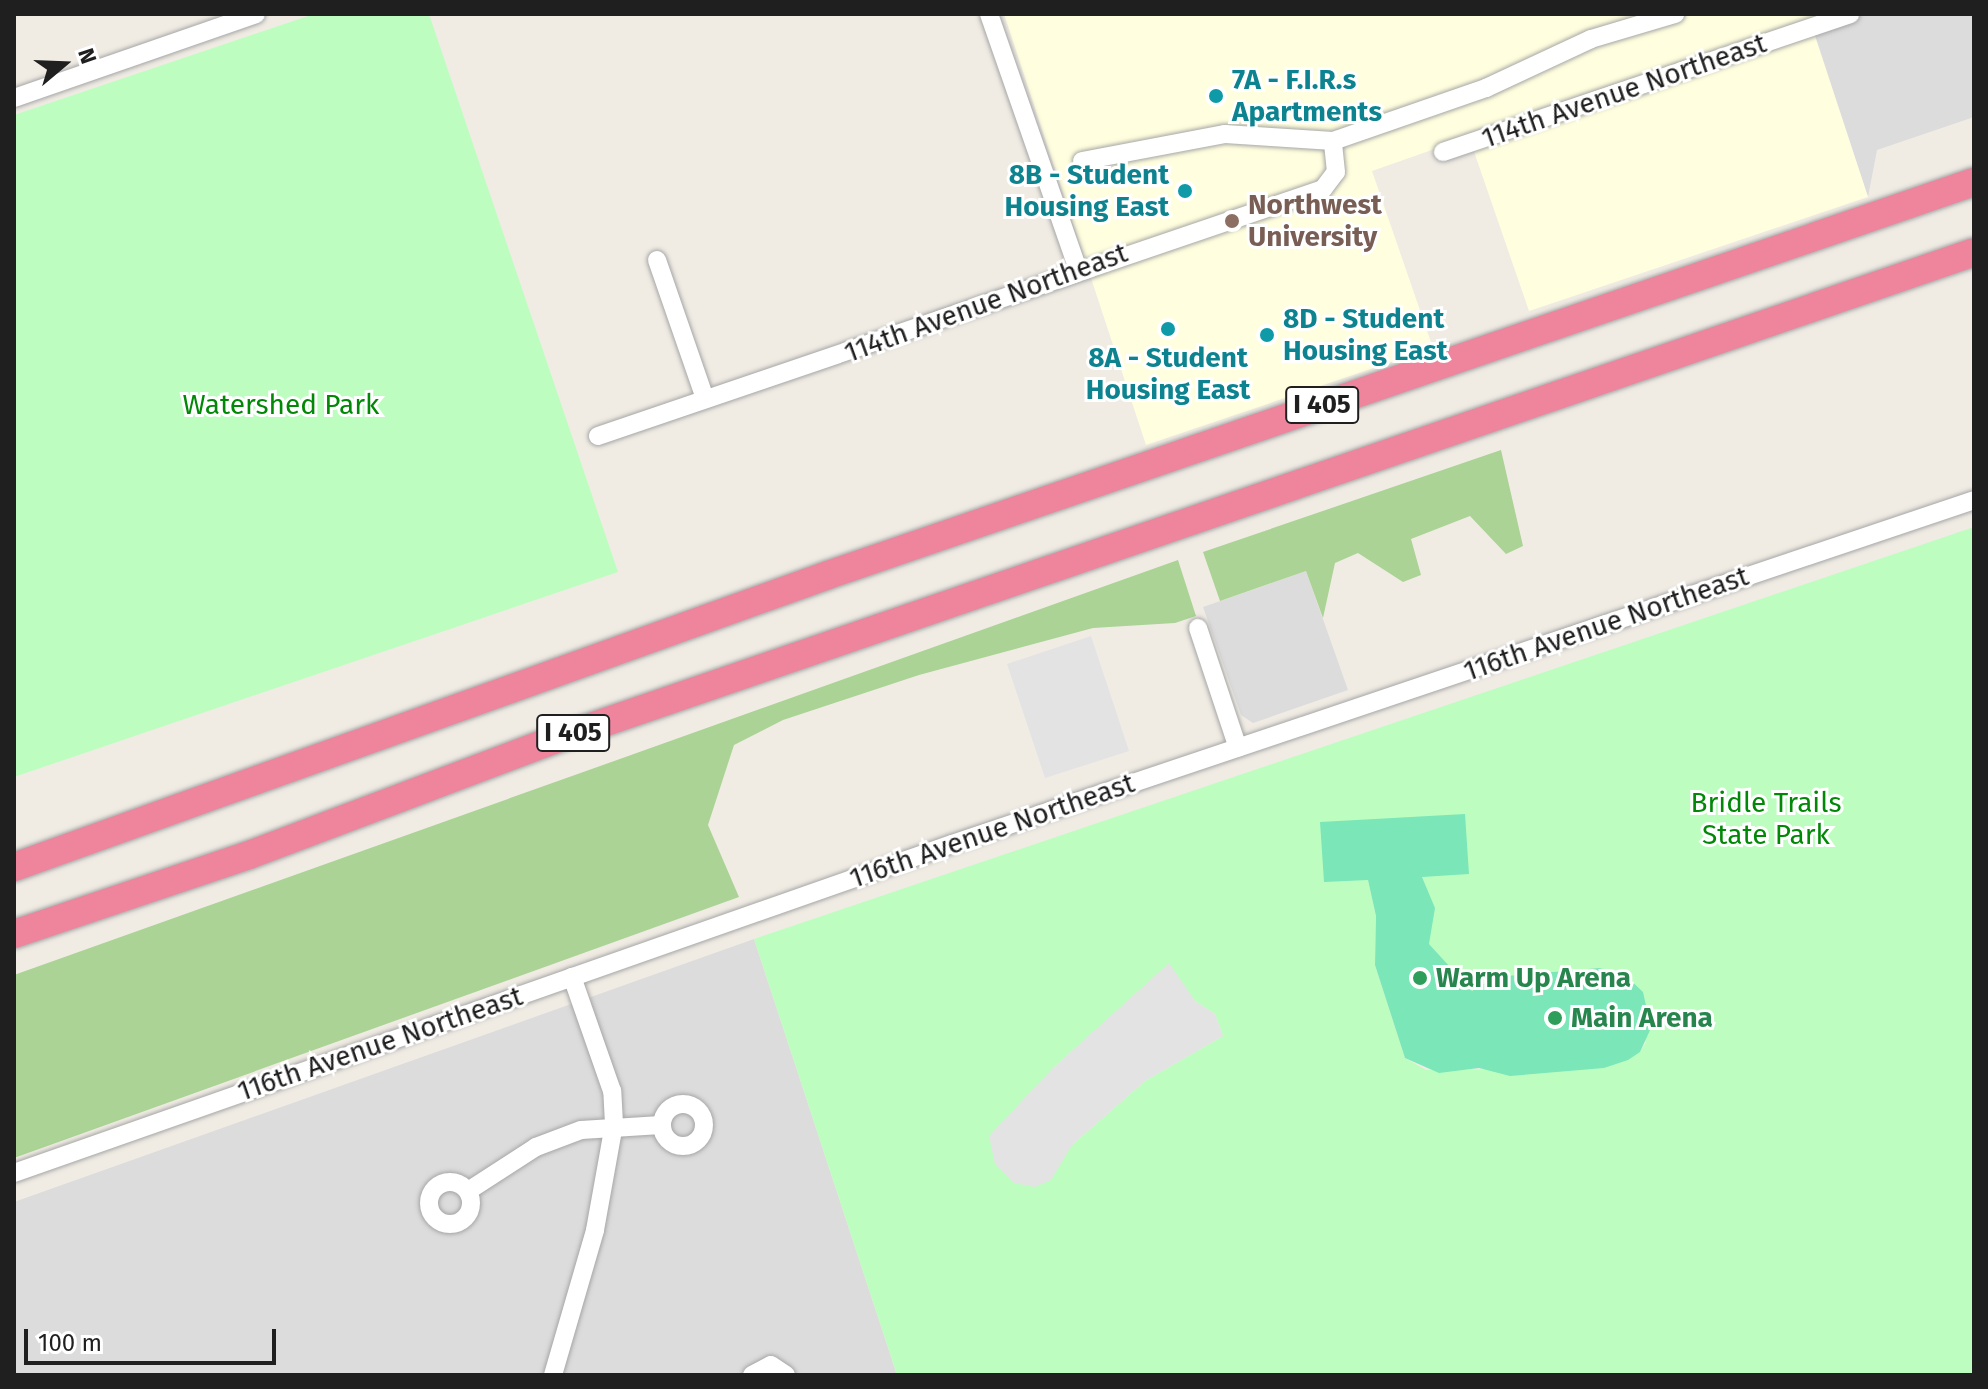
<!DOCTYPE html>
<style>
body{margin:0}
#map{position:relative;width:1988px;height:1389px;overflow:hidden;background:#f0ece4;font-family:"Fira Sans",sans-serif}
div>[style]{position:absolute}
.residential>*{inset:0;background:#dddcdc}
.education>*{inset:0;background:#fffede}
.forest>*{inset:0;background:#aad395}
.park>*{inset:0;background:#bdfec0}
.pitch>*{inset:0;background:#7be6b8}
.parking>*{inset:0;background:#e3e3e3}
.roads{filter:drop-shadow(0 0 2px #a6a6a6) drop-shadow(0 0 2px #a6a6a6)}
.minor>*{height:18px;margin:-9px;padding:0 9px;transform-origin:9px;border-radius:9px;background:#fff}
.minor>.ring{margin:-9px;padding:0;box-sizing:content-box;background:none;border:18px solid #fff;border-radius:50%}
.highway>*{height:28px;margin:-14px;padding:0 14px;transform-origin:14px;border-radius:14px;background:#ee859d}
.dots>*{width:22px;height:22px;translate:-50% -50%;box-sizing:border-box;border:4px solid #fff;border-radius:50%}
span{translate:-50% -50%;white-space:nowrap;text-align:center;line-height:1.15;-webkit-text-stroke:6px #fff;paint-order:stroke}
.shield-label span{padding:2px 6px;background:#fff;border:2px solid;border-radius:6px;-webkit-text-stroke-width:0}
.shield-label{font-size:26px;color:#1f1f1f;font-weight:700}
.culture-label{font-size:28px;color:#0d838f;font-weight:700}
.left{translate:0 -50%;text-align:left}
.right{translate:-100% -50%;text-align:right}
.street-label{font-size:28px;color:#1f1f1f}
.education-label{font-size:28px;color:#785e54;font-weight:700}
.park-label{font-size:28px;color:#028807}
.leisure-label{font-size:28px;color:#27864d;font-weight:700}
.frame{position:absolute;inset:0;border:16px solid #1f1f1f;pointer-events:none}
.north{position:absolute;left:24px;top:24px;width:80px;height:80px;-webkit-text-stroke:6px #fff;paint-order:stroke;rotate:71deg;font-size:22px;font-weight:700;line-height:32px;text-align:center;color:#1f1f1f}
.north::after{content:'';display:block;margin:auto;width:28px;height:36px;background:#1f1f1f;clip-path:polygon(50% 0,100% 100%,50% 72%,0 100%)}
.scale{position:absolute;left:24px;top:1329px;width:252px;height:36px;box-sizing:border-box;border:4px solid #1f1f1f;border-top:0;padding-left:10px;font-size:24px;line-height:28px;white-space:nowrap;color:#1f1f1f;-webkit-text-stroke:6px #fff;paint-order:stroke}
</style>
<div id="map">
<div class="residential">
<div style="clip-path:polygon(1827px 14px,1974px 14px,1974px 117px,1877px 150px,1868px 197px,1810px 20px)"></div>
<div style="clip-path:polygon(1306px 571px,1348px 690px,1253px 723px,1241px 715px,1203px 607px)"></div>
<div style="clip-path:polygon(754px 939px,897px 1375px,14px 1375px,14px 1202px)"></div>
</div>
<div class="education">
<div style="clip-path:polygon(1004px 14px,1827px 14px,1810px 21px,1868px 197px,1529px 311px,1469px 137px,1372px 171px,1433px 348px,1146px 445px)"></div>
</div>
<div class="forest">
<div style="clip-path:polygon(1501px 450px,1523px 546px,1506px 554px,1470px 516px,1411px 539px,1421px 575px,1403px 582px,1358px 553px,1335px 563px,1323px 618px,1306px 571px,1220px 601px,1203px 552px)"></div>
<div style="clip-path:polygon(1178px 560px,1196px 616px,1175px 623px,1093px 628px,919px 675px,783px 720px,734px 745px,708px 825px,739px 897px,14px 1158px,14px 975px)"></div>
</div>
<div class="park">
<div style="clip-path:polygon(314px 14px,429px 14px,618px 572px,14px 777px,14px 115px)"></div>
<div style="clip-path:polygon(evenodd,1974px 527px,1974px 1375px,897px 1375px,754px 939px,1974px 527px,1422px 877px,1434px 908px,1429px 944px,1472px 992px,1495px 977px,1599px 968px,1646px 1042px,1640px 1052px,1604px 1068px,1426px 1070px,1405px 1058px,1375px 965px,1376px 916px,1368px 880px,1422px 877px,1974px 527px,1169px 964px,1195px 1001px,1215px 1014px,1223px 1036px,1145px 1081px,1072px 1145px,1052px 1069px,1169px 964px)"></div>
</div>
<div class="pitch">
<div style="clip-path:polygon(1465px 814px,1469px 874px,1422px 877px,1435px 908px,1429px 944px,1472px 991px,1495px 977px,1599px 968px,1624px 974px,1643px 992px,1651px 1028px,1640px 1052px,1628px 1060px,1604px 1068px,1510px 1076px,1479px 1068px,1439px 1073px,1405px 1058px,1375px 965px,1376px 916px,1368px 880px,1324px 882px,1320px 822px)"></div>
</div>
<div class="parking">
<div style="clip-path:polygon(1091px 636px,1129px 751px,1045px 778px,1007px 664px)"></div>
<div style="clip-path:polygon(1169px 963px,1195px 1001px,1215px 1014px,1223px 1036px,1145px 1081px,1072px 1145px,1051px 1180px,1035px 1187px,1014px 1183px,995px 1164px,989px 1136px,1052px 1069px)"></div>
</div>
<div class="roads">
<div class="minor">
<div style="left:989px;top:14px;width:270px;rotate:70.8deg"></div>
<div style="left:14px;top:98px;width:256px;rotate:-19.1deg"></div>
<div style="left:1443px;top:152px;width:430px;rotate:-18.7deg"></div>
<div style="left:1082px;top:161px;width:146px;rotate:-10.7deg"></div>
<div style="left:1225px;top:134px;width:108px;rotate:3.7deg"></div>
<div style="left:1333px;top:141px;width:162px;rotate:-19.1deg"></div>
<div style="left:1486px;top:88px;width:116px;rotate:-25deg"></div>
<div style="left:1591px;top:39px;width:88px;rotate:-16.6deg"></div>
<div style="left:657px;top:260px;width:147px;rotate:70.9deg"></div>
<div style="left:598px;top:436px;width:766px;rotate:-18.81deg"></div>
<div style="left:1323px;top:189px;width:21px;rotate:-53deg"></div>
<div style="left:1336px;top:172px;width:31px;rotate:-96deg"></div>
<div style="left:1198px;top:628px;width:126px;rotate:71.6deg"></div>
<div class="ring" style="left:662px;top:1104px;width:24px;height:24px"></div>
<div style="left:14px;top:1173px;width:994px;rotate:-19.33deg"></div>
<div style="left:952px;top:844px;width:1078px;rotate:-18.6deg"></div>
<div class="ring" style="left:429px;top:1182px;width:24px;height:24px"></div>
<div style="left:468px;top:1191px;width:81px;rotate:-32.9deg"></div>
<div style="left:536px;top:1147px;width:48px;rotate:-20.7deg"></div>
<div style="left:581px;top:1130px;width:80px;rotate:-3.6deg"></div>
<div style="left:553px;top:1375px;width:151px;rotate:-73.8deg"></div>
<div style="left:595px;top:1230px;width:108px;rotate:-79.8deg"></div>
<div style="left:614px;top:1124px;width:33px;rotate:-93deg"></div>
<div style="left:612px;top:1091px;width:121px;rotate:-109.3deg"></div>
<div style="left:752px;top:1375px;width:21px;rotate:-28deg"></div>
<div style="left:771px;top:1365px;width:18px;rotate:34deg"></div>
</div>
<div class="highway">
<div style="left:14px;top:867px;width:865px;rotate:-19.73deg"></div>
<div style="left:828px;top:575px;width:1212px;rotate:-18.93deg"></div>
<div style="left:14px;top:934px;width:248px;rotate:-18.6deg"></div>
<div style="left:249px;top:855px;width:328px;rotate:-20.7deg"></div>
<div style="left:556px;top:739px;width:1499px;rotate:-18.95deg"></div>
</div>
</div>
<div class="dots">
<div style="left:1216px;top:96px;background:#0f9aa8"></div>
<div style="left:1185px;top:191px;background:#0f9aa8"></div>
<div style="left:1232px;top:221px;background:#8d6e63"></div>
<div style="left:1168px;top:329px;background:#0f9aa8"></div>
<div style="left:1267px;top:335px;background:#0f9aa8"></div>
<div style="left:1420px;top:978px;background:#2e9e5b"></div>
<div style="left:1555px;top:1018px;background:#2e9e5b"></div>
</div>
<div class="shield-label">
<span style="left:1322px;top:405px">I 405</span>
<span style="left:573px;top:733px">I 405</span>
</div>
<div class="culture-label">
<span class="left" style="left:1232px;top:96px">7A - F.I.R.s<br>Apartments</span>
<span class="right" style="left:1169px;top:191px">8B - Student<br>Housing East</span>
<span class="left" style="left:1283px;top:335px">8D - Student<br>Housing East</span>
<span style="left:1168px;top:374px">8A - Student<br>Housing East</span>
</div>
<div class="street-label">
<span style="left:1624px;top:91px;rotate:-19deg">114th Avenue Northeast</span>
<span style="left:986px;top:303px;rotate:-20deg">114th Avenue Northeast</span>
<span style="left:1606px;top:624px;rotate:-19deg">116th Avenue Northeast</span>
<span style="left:992px;top:831px;rotate:-19deg">116th Avenue Northeast</span>
<span style="left:380px;top:1044px;rotate:-19deg">116th Avenue Northeast</span>
</div>
<div class="education-label">
<span class="left" style="left:1248px;top:221px">Northwest<br>University</span>
</div>
<div class="park-label">
<span style="left:281px;top:405px">Watershed Park</span>
<span style="left:1766px;top:819px">Bridle Trails<br>State Park</span>
</div>
<div class="leisure-label">
<span class="left" style="left:1436px;top:978px">Warm Up Arena</span>
<span class="left" style="left:1571px;top:1018px">Main Arena</span>
</div>
<div class="frame"></div>
<div class="north">N</div>
<div class="scale">100 m</div>
</div>
